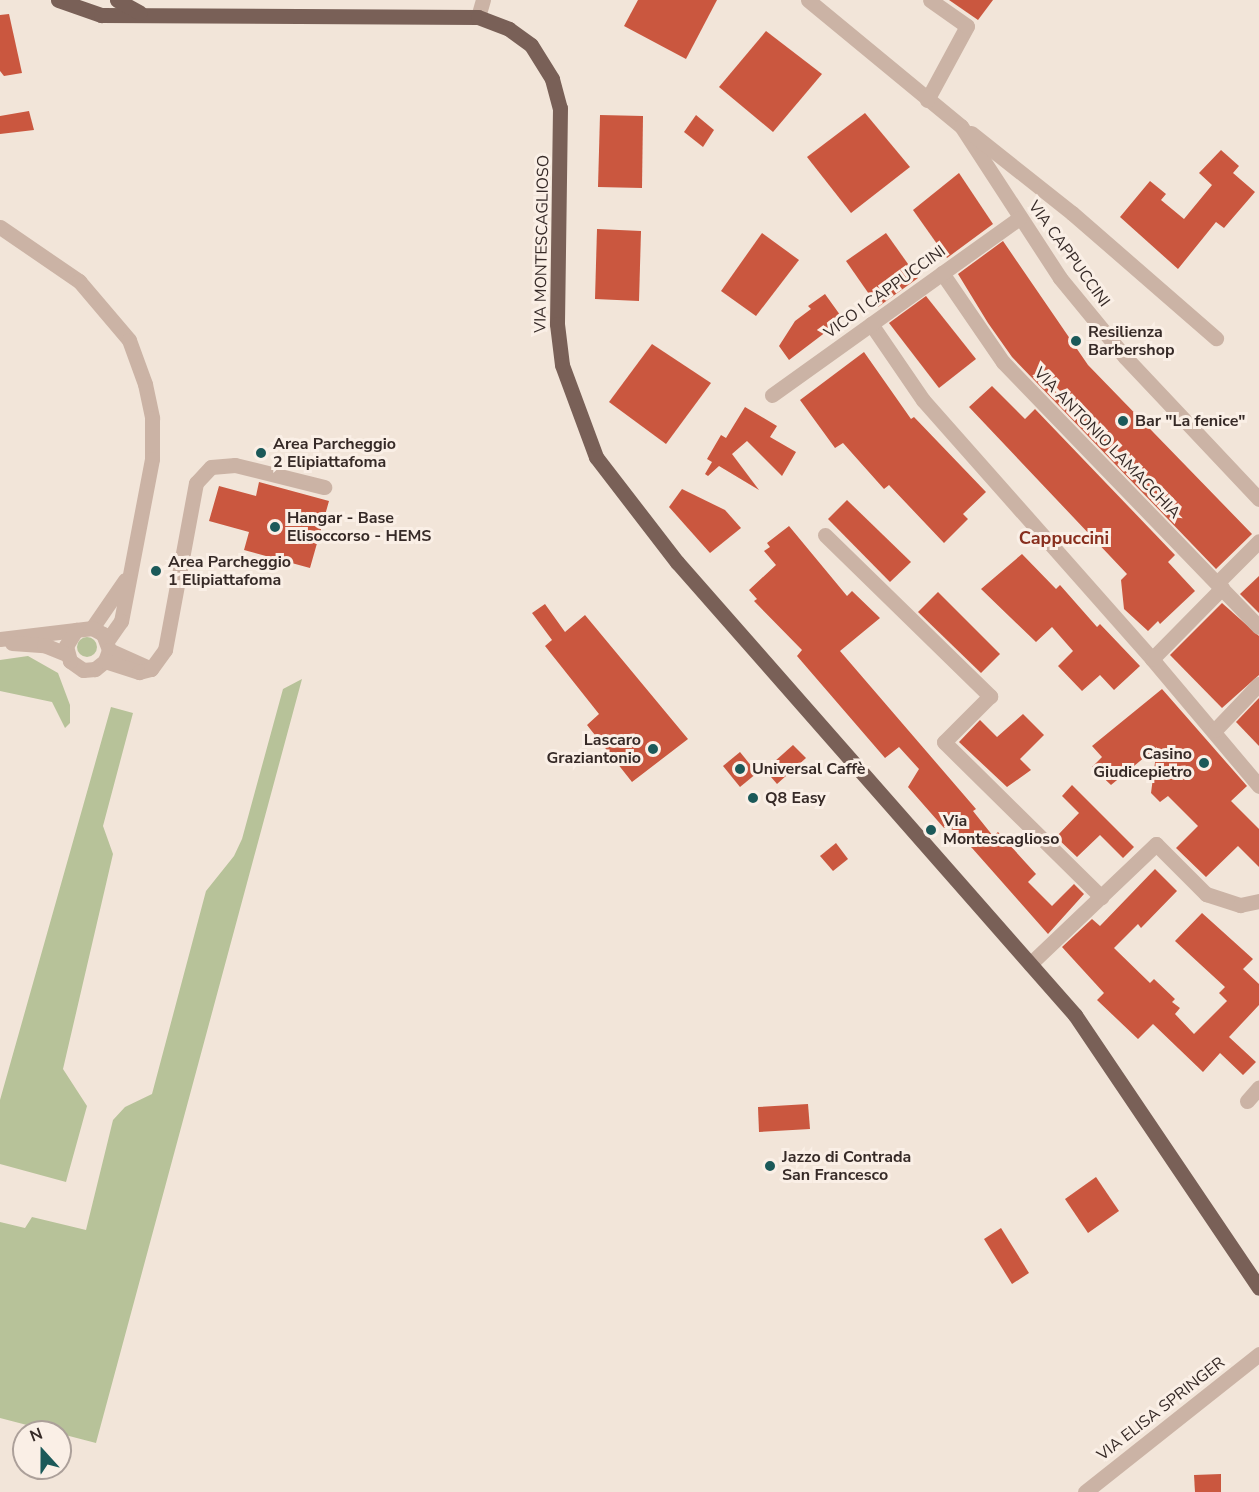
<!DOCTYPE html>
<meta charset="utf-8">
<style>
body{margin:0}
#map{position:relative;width:1259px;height:1492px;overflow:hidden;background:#f2e5d9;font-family:"Nunito Sans",sans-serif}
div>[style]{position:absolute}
.green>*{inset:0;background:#b7c299}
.round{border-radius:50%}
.building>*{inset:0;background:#ca573f}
.minor>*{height:15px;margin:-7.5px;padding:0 7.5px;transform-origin:7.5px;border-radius:7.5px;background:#cbb3a5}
.major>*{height:15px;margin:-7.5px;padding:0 7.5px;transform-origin:7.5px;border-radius:7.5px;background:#796057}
.dots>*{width:16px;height:16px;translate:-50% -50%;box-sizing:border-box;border:3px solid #faefe6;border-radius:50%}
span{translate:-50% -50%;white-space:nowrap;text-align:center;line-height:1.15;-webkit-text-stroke:6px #faefe6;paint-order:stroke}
.street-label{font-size:16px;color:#362a27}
.poi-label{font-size:16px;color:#362a27;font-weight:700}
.left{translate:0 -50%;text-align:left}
.right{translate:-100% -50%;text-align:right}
.neighbourhood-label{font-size:18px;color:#882e1d;font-weight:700}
.north{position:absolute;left:12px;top:1420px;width:60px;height:60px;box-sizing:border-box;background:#faefe6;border:2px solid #aca09a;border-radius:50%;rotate:339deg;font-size:16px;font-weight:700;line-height:24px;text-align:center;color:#362a27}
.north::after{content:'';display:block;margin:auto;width:21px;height:27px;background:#1b5959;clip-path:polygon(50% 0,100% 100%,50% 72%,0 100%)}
</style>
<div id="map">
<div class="green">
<div class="round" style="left:77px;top:637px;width:20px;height:20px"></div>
<div style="clip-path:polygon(28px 656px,58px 673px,70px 705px,70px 723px,65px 728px,52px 702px,0 691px,0 660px)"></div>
<div style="clip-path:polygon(302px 679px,96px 1443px,0 1418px,0 1222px,25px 1228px,32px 1217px,86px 1230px,113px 1120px,125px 1107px,152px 1094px,206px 891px,234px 856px,242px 839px,283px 689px)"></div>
<div style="clip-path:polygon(111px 707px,133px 713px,103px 826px,113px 854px,63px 1069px,87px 1106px,66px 1182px,0 1164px,0 1100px)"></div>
</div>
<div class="building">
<div style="clip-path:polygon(638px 0,717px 0,686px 59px,624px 26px)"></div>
<div style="clip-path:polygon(949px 0,993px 0,978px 20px)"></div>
<div style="clip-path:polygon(9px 14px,22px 73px,4px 76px,0 71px,0 15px)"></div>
<div style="clip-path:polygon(766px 31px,822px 74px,773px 132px,719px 87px)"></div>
<div style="clip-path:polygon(29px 111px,34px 130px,0 134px,0 116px)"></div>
<div style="clip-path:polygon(865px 113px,910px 167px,851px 213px,807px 157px)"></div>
<div style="clip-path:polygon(600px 115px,643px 116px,642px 188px,598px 187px)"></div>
<div style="clip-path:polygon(696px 115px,714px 130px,703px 147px,684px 132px)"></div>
<div style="clip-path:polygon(1221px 150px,1239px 166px,1233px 173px,1255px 192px,1224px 228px,1216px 222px,1178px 269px,1120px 217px,1150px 181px,1166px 194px,1161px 200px,1184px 219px,1212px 185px,1199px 173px)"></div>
<div style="clip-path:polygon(959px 173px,993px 224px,947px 258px,913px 210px)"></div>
<div style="clip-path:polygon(597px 229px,641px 231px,639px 301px,595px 299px)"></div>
<div style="clip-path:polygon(762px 233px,799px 260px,756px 316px,721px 291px)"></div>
<div style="clip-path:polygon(886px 233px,918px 278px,878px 307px,846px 261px)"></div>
<div style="clip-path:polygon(1003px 241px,1088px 365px,1252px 534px,1216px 569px,1012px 357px,988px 323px,958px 274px)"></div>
<div style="clip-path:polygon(825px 294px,843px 319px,789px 360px,779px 346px,795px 321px,811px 309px,808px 306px)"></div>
<div style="clip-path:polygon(926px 296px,976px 359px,939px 388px,889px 323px)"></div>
<div style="clip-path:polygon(652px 344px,711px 383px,666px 444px,609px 402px)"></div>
<div style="clip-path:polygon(864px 352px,911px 419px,914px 417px,986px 492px,963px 514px,968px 519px,944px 543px,889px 485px,884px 489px,843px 443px,835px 448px,800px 400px)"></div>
<div style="clip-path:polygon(992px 386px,1025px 419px,1035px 409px,1175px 555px,1168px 562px,1195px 591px,1160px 624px,1158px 621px,1148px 631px,1124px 609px,1121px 580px,1127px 574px,969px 407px)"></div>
<div style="clip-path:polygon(745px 407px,777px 426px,770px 437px,796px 452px,782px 476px,747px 441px,732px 454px,759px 490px,719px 466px,708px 476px,705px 474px,712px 462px,707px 459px,721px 435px,726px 438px)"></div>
<div style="clip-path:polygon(259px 482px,329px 501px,310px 568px,244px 550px,249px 532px,209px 521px,219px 486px,256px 496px)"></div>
<div style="clip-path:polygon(682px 489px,725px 510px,741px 528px,710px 553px,669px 507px)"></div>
<div style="clip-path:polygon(847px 500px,911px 562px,890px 582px,828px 519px)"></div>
<div style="clip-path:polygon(789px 526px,847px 596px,852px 591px,880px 618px,840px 651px,976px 809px,973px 811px,993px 836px,998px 832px,1036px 874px,1028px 882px,1052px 906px,1074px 884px,1084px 894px,1048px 934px,972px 848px,948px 826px,944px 828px,908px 787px,919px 769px,899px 747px,885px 758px,797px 656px,802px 650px,754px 601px,757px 599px,749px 590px,776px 565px,764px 551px,770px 547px,767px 543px)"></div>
<div style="clip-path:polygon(1022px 554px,1056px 589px,1060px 585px,1097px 627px,1100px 624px,1140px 666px,1114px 690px,1100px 675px,1082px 691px,1058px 666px,1073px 651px,1052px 627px,1036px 642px,981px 589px)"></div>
<div style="clip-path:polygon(1259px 576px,1259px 613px,1240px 594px)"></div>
<div style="clip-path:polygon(938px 592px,1000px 654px,981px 673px,918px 612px)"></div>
<div style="clip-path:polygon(1222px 603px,1259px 636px,1259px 675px,1222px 708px,1170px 655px)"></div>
<div style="clip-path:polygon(545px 604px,565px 632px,585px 615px,688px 739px,632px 782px,587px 725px,599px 714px,545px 646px,552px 640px,532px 613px)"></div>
<div style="clip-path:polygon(1162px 689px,1247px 786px,1231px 801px,1259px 829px,1259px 867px,1238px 846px,1206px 877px,1176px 848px,1198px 826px,1168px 796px,1160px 802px,1151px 793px,1157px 747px,1111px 785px,1092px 767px,1102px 757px,1092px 746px)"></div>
<div style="clip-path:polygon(1259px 698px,1259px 746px,1236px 722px)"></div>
<div style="clip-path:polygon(1023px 714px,1044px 735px,1020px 759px,1031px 770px,1007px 787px,959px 742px,980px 720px,997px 737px)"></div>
<div style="clip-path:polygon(793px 745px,806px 758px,777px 784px,765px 770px)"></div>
<div style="clip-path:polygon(740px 752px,757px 773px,740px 787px,723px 766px)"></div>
<div style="clip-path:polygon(1072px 785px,1134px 847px,1123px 858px,1100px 835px,1077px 857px,1056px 837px,1079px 813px,1062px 796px)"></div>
<div style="clip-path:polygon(836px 843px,848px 859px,833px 871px,820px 856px)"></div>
<div style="clip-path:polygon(1155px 869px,1177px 891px,1141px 928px,1138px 924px,1114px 948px,1150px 983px,1154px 979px,1175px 999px,1172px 1002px,1180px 1008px,1175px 1014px,1194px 1034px,1227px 1001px,1219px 993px,1225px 987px,1175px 941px,1202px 913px,1253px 959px,1243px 969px,1259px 984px,1259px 1005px,1229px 1037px,1256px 1062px,1243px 1075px,1220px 1053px,1203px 1072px,1153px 1024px,1138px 1039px,1097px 1000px,1104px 993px,1062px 947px,1092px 919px,1100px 926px)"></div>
<div style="clip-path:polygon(808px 1104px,810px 1129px,759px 1132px,758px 1107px)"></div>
<div style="clip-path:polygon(1096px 1177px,1119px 1211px,1088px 1233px,1065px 1199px)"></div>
<div style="clip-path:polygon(1001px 1228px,1029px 1273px,1012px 1284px,984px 1239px)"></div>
<div style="clip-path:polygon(1221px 1474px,1221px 1492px,1195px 1492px,1194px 1475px)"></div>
</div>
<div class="minor">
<div style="left:808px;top:0;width:198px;rotate:39.5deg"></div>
<div style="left:961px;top:126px;width:181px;rotate:56.9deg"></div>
<div style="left:1060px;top:278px;width:102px;rotate:50.6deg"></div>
<div style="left:1125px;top:357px;width:195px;rotate:46.7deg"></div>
<div style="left:478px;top:17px;width:18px;rotate:-74deg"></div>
<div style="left:927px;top:100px;width:84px;rotate:-61.6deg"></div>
<div style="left:967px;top:26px;width:45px;rotate:-144.9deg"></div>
<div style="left:971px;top:133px;width:129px;rotate:38.4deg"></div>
<div style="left:1072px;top:213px;width:191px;rotate:41deg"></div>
<div style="left:0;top:227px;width:96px;rotate:34.4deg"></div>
<div style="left:79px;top:281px;width:77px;rotate:49.7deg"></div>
<div style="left:129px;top:340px;width:47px;rotate:70deg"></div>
<div style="left:145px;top:384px;width:35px;rotate:78deg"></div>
<div style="left:152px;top:418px;width:41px;rotate:90deg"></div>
<div style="left:152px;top:459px;width:165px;rotate:100.8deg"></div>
<div style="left:121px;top:621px;width:24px;rotate:125deg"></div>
<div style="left:942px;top:273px;width:108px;rotate:55.6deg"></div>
<div style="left:1003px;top:362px;width:368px;rotate:46deg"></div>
<div style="left:871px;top:324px;width:92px;rotate:55.6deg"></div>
<div style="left:923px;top:400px;width:346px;rotate:48.5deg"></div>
<div style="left:1152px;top:659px;width:166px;rotate:49.9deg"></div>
<div style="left:772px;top:395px;width:304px;rotate:-35.6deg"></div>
<div style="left:825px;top:535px;width:231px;rotate:44.3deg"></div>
<div style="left:990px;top:696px;width:65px;rotate:135deg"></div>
<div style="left:944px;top:742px;width:221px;rotate:44.6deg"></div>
<div style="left:1217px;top:583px;width:59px;rotate:-45deg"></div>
<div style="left:92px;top:628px;width:58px;rotate:-55.5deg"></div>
<div style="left:0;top:639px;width:93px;rotate:-6.8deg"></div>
<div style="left:92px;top:628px;width:13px;rotate:29deg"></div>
<div style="left:103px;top:634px;width:17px;rotate:69deg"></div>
<div style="left:109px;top:650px;width:12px;rotate:110deg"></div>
<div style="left:105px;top:661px;width:13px;rotate:141deg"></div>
<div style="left:95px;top:669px;width:12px;rotate:175deg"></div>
<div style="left:83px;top:670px;width:16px;rotate:-145deg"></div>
<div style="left:70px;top:661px;width:16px;rotate:-105deg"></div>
<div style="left:66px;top:646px;width:19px;rotate:-58deg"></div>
<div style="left:12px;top:643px;width:32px;rotate:4deg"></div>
<div style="left:44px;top:645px;width:24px;rotate:22deg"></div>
<div style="left:109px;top:650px;width:46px;rotate:24.3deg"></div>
<div style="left:1152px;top:659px;width:100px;rotate:-45.4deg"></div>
<div style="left:105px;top:661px;width:36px;rotate:18deg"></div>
<div style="left:139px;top:672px;width:12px;rotate:-14deg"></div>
<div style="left:151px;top:669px;width:24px;rotate:-54deg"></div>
<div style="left:165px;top:650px;width:170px;rotate:-79.5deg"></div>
<div style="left:196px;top:483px;width:22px;rotate:-47deg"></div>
<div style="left:211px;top:467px;width:24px;rotate:-5deg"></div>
<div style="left:235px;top:465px;width:92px;rotate:13.9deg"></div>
<div style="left:1215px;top:730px;width:64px;rotate:-46.3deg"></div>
<div style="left:1030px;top:964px;width:174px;rotate:-43.6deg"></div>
<div style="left:1156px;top:844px;width:71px;rotate:45deg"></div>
<div style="left:1206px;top:894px;width:36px;rotate:18deg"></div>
<div style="left:1240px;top:905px;width:19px;rotate:-12deg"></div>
<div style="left:1247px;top:1101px;width:18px;rotate:-49deg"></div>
<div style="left:1085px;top:1492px;width:222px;rotate:-38.4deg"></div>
</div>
<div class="major">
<div style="left:58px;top:0;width:46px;rotate:19.2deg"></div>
<div style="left:101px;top:15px;width:377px;rotate:0.3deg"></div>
<div style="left:478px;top:17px;width:33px;rotate:21deg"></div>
<div style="left:509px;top:29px;width:27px;rotate:36deg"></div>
<div style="left:531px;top:45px;width:40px;rotate:58deg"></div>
<div style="left:552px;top:79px;width:30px;rotate:75deg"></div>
<div style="left:560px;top:108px;width:216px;rotate:90.8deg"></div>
<div style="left:557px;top:324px;width:41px;rotate:83deg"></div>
<div style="left:562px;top:365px;width:98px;rotate:69.7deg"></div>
<div style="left:596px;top:457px;width:133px;rotate:52.4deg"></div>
<div style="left:677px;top:562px;width:603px;rotate:48.7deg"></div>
<div style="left:1075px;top:1015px;width:329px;rotate:56deg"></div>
<div style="left:117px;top:0;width:26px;rotate:29deg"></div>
</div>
<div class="dots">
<div style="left:1076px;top:341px;background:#1b5959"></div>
<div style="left:1123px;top:421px;background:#1b5959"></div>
<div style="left:261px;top:453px;background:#1b5959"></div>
<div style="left:275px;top:527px;background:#1b5959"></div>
<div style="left:156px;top:571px;background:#1b5959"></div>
<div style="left:653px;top:749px;background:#1b5959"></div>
<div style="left:1204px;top:763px;background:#1b5959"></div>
<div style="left:740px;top:769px;background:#1b5959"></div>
<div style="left:753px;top:798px;background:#1b5959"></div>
<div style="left:931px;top:830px;background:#1b5959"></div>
<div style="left:770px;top:1166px;background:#1b5959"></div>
</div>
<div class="street-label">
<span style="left:542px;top:244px;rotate:-89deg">VIA MONTESCAGLIOSO</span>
<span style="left:1069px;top:254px;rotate:54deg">VIA CAPPUCCINI</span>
<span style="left:885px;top:292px;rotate:-36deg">VICO I CAPPUCCINI</span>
<span style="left:1107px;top:443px;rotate:46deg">VIA ANTONIO LAMACCHIA</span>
<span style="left:1161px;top:1409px;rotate:-38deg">VIA ELISA SPRINGER</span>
</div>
<div class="poi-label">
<span class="left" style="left:1088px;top:341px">Resilienza<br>Barbershop</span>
<span class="left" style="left:1135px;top:421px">Bar "La fenice"</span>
<span class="left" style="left:273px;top:453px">Area Parcheggio<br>2 Elipiattafoma</span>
<span class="left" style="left:287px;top:527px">Hangar - Base<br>Elisoccorso - HEMS</span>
<span class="left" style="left:168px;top:571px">Area Parcheggio<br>1 Elipiattafoma</span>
<span class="right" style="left:641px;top:749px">Lascaro<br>Graziantonio</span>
<span class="right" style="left:1192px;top:763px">Casino<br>Giudicepietro</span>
<span class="left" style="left:752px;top:769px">Universal Caffè</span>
<span class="left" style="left:765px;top:798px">Q8 Easy</span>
<span class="left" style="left:943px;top:830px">Via<br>Montescaglioso</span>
<span class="left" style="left:782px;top:1166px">Jazzo di Contrada<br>San Francesco</span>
</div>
<div class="neighbourhood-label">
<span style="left:1064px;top:538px">Cappuccini</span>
</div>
<div class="north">N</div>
</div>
